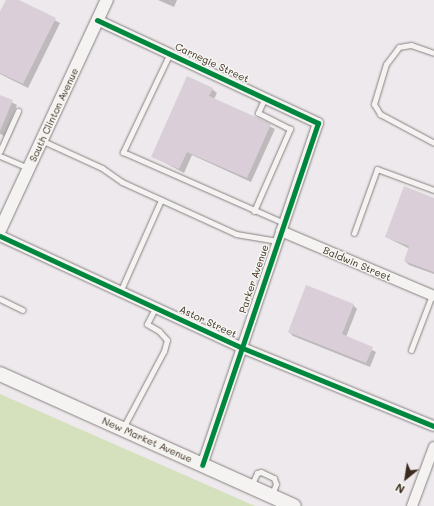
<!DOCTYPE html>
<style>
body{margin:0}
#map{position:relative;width:434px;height:506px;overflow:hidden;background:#eee9ec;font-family:Mali,sans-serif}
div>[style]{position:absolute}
.green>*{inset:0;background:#d4e1bc}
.shadow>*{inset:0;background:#0003}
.building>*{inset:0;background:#dacfd8}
.roads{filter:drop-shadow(0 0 1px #878180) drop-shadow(0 0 1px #878180)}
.service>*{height:5px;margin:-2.5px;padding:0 2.5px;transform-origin:2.5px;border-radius:2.5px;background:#f4f3f2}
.minor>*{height:10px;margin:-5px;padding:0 5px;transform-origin:5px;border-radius:5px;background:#f4f3f2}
.tertiary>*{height:12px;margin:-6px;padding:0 6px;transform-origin:6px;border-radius:6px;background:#f4f3f2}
.secondary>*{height:14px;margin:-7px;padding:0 7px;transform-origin:7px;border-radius:7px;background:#f4f3f2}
.cycleway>*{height:5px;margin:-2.5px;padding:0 2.5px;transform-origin:2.5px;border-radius:2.5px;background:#00873e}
span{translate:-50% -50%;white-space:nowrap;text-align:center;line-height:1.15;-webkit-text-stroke:3px #f6f6f2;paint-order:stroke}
.street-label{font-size:10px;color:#3b2a1e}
.north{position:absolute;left:386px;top:458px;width:40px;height:40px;-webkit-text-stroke:3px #f6f6f2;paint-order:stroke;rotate:210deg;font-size:11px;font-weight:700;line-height:16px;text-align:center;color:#3b2a1e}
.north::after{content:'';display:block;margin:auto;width:14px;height:18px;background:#3b2a1e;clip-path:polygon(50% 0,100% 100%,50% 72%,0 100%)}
</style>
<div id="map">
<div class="green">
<div style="clip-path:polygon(0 394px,255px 506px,0 506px)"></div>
</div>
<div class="shadow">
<div style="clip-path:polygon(7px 0,17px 0,60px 23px,28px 88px,0 74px,0 14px)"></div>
<div style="clip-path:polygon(158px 0,177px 0,174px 7px)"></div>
<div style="clip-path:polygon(212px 89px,217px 93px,214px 99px,275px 129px,251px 182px,192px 155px,184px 173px,152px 156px)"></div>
<div style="clip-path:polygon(0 96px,17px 105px,4px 136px,0 134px)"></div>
<div style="clip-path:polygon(434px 199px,434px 274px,409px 265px,405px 261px,410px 249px,386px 237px)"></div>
<div style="clip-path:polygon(353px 305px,357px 309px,346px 337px,376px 352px,370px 367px,293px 336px,289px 332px)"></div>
</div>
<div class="building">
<div style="clip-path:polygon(6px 0,19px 0,56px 18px,23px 84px,0 73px,0 11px)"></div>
<div style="clip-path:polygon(187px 76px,213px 88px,209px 96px,271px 124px,247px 178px,187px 152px,179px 169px,151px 157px)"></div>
<div style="clip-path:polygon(0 95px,13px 100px,0 131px)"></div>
<div style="clip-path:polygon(404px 186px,434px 198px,434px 272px,404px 261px,409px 246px,385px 237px)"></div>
<div style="clip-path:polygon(306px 285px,354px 304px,342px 334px,373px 347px,366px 363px,288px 332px)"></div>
</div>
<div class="roads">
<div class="service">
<div style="left:170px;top:53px;width:110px;rotate:115.4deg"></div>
<div style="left:123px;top:152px;width:176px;rotate:23.8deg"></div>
<div style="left:434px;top:53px;width:24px;rotate:-161deg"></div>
<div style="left:411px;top:45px;width:12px;rotate:171deg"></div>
<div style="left:399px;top:47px;width:21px;rotate:127deg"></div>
<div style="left:386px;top:64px;width:42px;rotate:106.7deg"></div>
<div style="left:374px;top:104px;width:12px;rotate:59deg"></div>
<div style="left:380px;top:114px;width:61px;rotate:28.2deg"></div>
<div style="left:43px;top:141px;width:65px;rotate:24.6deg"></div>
<div style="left:102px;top:168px;width:24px;rotate:35deg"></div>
<div style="left:122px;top:182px;width:125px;rotate:24.5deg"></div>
<div style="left:236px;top:234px;width:42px;rotate:9.7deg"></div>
<div style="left:0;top:151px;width:44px;rotate:-65.8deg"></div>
<div style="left:0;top:156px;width:30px;rotate:23deg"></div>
<div style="left:254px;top:211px;width:90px;rotate:-66.3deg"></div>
<div style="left:290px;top:129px;width:36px;rotate:-153deg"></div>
<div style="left:258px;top:113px;width:17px;rotate:-66deg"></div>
<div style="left:354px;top:233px;width:68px;rotate:-70.2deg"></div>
<div style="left:377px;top:169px;width:61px;rotate:20.2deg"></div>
<div style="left:120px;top:292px;width:101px;rotate:-66deg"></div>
<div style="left:0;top:299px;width:25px;rotate:26deg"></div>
<div style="left:411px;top:350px;width:59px;rotate:-69.1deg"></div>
<div style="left:123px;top:428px;width:87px;rotate:-62deg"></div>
<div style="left:164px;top:351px;width:11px;rotate:-75deg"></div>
<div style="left:167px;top:340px;width:12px;rotate:-132deg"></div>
<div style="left:159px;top:331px;width:14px;rotate:-150deg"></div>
<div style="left:147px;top:324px;width:18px;rotate:-63deg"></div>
<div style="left:251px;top:486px;width:14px;rotate:-65deg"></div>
<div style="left:257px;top:473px;width:4px;rotate:-14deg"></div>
<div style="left:261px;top:472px;width:14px;rotate:25deg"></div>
<div style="left:274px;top:478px;width:6px;rotate:72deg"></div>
<div style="left:276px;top:484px;width:11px;rotate:112deg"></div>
</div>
<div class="minor">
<div style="left:97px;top:20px;width:244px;rotate:25deg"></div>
<div style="left:318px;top:123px;width:361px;rotate:108.7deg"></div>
<div style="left:281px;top:231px;width:166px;rotate:23deg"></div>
<div style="left:0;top:236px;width:264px;rotate:24.8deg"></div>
<div style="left:240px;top:347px;width:209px;rotate:22.2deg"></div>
<div style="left:412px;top:506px;width:63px;rotate:-69.6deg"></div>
</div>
<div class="tertiary">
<div style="left:0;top:230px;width:254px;rotate:-65.1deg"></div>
</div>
<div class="secondary">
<div style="left:0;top:374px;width:322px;rotate:24.2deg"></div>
</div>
</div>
<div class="cycleway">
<div style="left:97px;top:20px;width:244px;rotate:25deg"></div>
<div style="left:318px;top:123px;width:361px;rotate:108.7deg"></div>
<div style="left:0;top:236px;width:264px;rotate:24.8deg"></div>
<div style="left:240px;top:347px;width:209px;rotate:22.2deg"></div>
</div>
<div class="street-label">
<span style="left:212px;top:63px;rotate:25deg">Carnegie Street</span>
<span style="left:54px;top:115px;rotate:-65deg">South Clinton Avenue</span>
<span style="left:357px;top:264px;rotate:23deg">Baldwin Street</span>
<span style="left:254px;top:279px;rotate:-71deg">Parker Avenue</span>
<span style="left:208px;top:322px;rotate:25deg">Astor Street</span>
<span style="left:147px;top:440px;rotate:24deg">New Market Avenue</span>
</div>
<div class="north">N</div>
</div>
